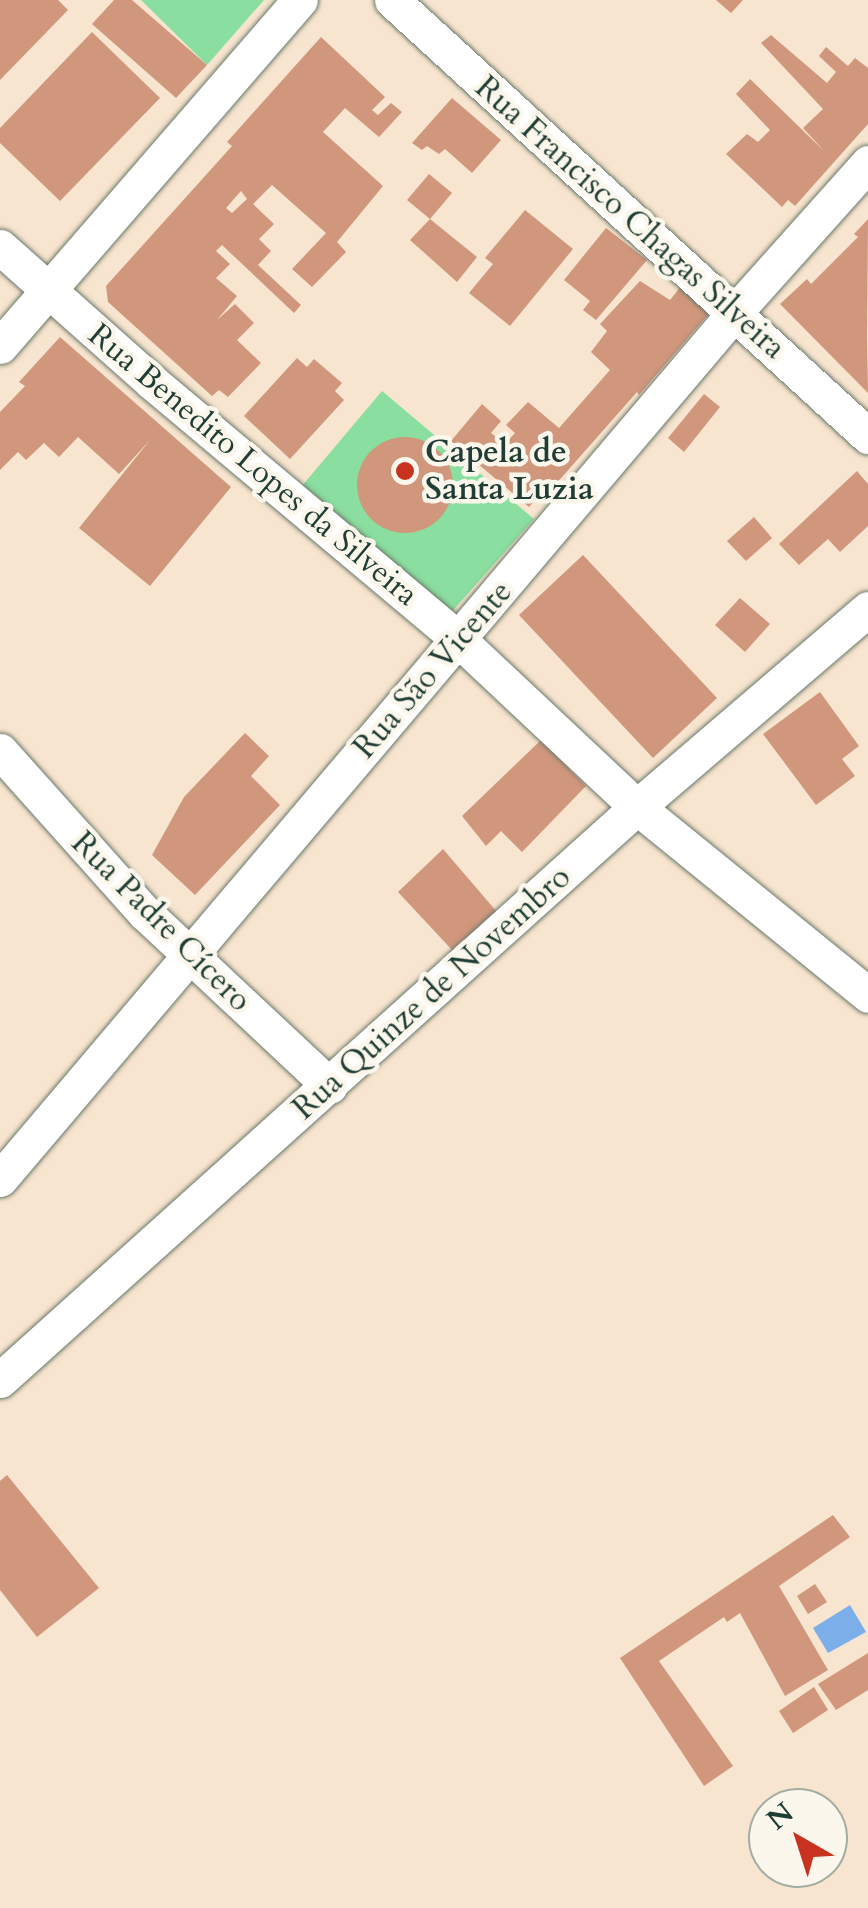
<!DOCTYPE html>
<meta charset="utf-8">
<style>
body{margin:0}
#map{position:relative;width:868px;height:1908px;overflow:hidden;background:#f7e5cf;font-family:Cardo,serif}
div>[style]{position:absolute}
.green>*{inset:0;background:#8ade9f}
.water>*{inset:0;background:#7cafe9}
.building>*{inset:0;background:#d0977d}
.round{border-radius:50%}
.roads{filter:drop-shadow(0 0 2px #6b786a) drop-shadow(0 0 2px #6b786a)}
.minor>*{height:35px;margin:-17.5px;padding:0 17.5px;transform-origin:17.5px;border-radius:17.5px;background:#fff}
.dots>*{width:28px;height:28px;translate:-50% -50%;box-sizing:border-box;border:5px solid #fbf7ec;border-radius:50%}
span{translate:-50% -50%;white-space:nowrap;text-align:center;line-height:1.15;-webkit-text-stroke:9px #fbf7ec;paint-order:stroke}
.street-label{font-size:32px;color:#1f3d34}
.poi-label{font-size:32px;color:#1f3d34;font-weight:700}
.left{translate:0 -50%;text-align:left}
.north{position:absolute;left:748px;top:1788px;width:100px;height:100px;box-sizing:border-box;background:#fbf7ec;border:2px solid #a3ada2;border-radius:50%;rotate:321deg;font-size:28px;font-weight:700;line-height:40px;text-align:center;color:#1f3d34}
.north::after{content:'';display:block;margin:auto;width:35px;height:45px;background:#c8321e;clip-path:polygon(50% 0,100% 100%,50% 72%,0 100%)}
</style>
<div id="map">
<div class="green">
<div style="clip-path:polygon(141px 0,264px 0,207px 65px)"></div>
<div style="clip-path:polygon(382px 391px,534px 519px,449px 615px,301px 487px)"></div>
</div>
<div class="water">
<div style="clip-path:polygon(850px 1605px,866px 1632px,828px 1653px,813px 1628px)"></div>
</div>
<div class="building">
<div style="clip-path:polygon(0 0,58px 0,68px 10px,0 80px)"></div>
<div style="clip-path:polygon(114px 0,132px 0,207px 65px,176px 98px,92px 24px)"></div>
<div style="clip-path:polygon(716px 0,743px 0,731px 13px)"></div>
<div style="clip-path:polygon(92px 32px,160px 98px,60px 201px,0 143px,0 128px)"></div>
<div style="clip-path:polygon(771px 35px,827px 83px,836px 72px,819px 56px,826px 47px,848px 66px,855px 58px,868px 68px,868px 124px,795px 206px,788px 200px,782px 207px,726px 154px,747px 134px,758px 142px,770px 130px,736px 94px,750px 79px,824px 151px,803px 128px,823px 109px,761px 43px)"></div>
<div style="clip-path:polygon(evenodd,321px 37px,385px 97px,372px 110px,378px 115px,391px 103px,402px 112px,379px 137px,345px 108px,323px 132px,383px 186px,337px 242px,346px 252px,312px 287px,292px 269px,326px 233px,272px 185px,253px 204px,274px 224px,259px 239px,271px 251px,258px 265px,301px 305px,294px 313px,222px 245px,216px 251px,230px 264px,216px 278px,237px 296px,217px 320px,235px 304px,254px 323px,237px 340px,261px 363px,228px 397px,219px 390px,212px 396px,108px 302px,106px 286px,232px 146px,227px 142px,321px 37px,241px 191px,247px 199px,232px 213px,226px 208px,241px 191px)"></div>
<div style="clip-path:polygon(452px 98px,501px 140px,472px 173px,445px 149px,439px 154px,427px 146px,422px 150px,412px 143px)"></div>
<div style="clip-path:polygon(429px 174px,452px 193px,430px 219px,407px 200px)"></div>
<div style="clip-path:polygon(525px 210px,573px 249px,510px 326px,469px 293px,493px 264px,485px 258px)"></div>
<div style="clip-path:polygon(430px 219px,477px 257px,457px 282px,410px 240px)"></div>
<div style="clip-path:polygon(868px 219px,867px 340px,868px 393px,780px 304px,807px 279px,811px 284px,858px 237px,854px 234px)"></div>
<div style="clip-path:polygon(606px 228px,647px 260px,596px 320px,583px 310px,590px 301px,564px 280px)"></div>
<div style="clip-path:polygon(640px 281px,670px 300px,682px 285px,712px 310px,639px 395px,637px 392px,555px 485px,550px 482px,529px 507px,451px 441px,482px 404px,501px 421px,491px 433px,505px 444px,515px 433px,506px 425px,528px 402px,559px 428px,610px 370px,591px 352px,607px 331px,600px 324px)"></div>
<div style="clip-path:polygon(60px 337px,231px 487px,150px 586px,79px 528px,150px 440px,119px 474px,78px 437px,59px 457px,44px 443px,26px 460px,18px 452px,0 470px,0 412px,25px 386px,19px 382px)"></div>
<div style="clip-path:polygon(297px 358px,307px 367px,314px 359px,342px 383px,335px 391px,344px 400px,290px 459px,244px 416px)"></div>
<div style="clip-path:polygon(704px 394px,720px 407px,684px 452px,668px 438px)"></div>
<div class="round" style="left:357px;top:437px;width:96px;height:96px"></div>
<div style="clip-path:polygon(857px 471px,868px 484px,868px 526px,840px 552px,828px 539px,799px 565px,779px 544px)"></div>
<div style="clip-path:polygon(754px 517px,772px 538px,746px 561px,727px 541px)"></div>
<div style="clip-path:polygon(583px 555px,717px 698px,653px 758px,519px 615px)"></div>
<div style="clip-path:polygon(740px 598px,770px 624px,745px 652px,715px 625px)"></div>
<div style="clip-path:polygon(820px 692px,859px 746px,842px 759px,855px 776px,816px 805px,763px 734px)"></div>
<div style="clip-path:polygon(245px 733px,269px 756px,251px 776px,280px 805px,195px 895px,152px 855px,184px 797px)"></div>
<div style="clip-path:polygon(541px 740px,586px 786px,522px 852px,501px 831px,486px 846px,462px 816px)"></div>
<div style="clip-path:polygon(443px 849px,497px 912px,453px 951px,398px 892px)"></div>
<div style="clip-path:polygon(7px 1475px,99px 1588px,37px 1637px,0 1590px,0 1481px)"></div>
<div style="clip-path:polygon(833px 1515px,850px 1537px,779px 1586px,828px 1670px,785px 1696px,740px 1613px,727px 1622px,724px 1617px,659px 1661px,733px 1766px,704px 1786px,620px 1658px)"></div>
<div style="clip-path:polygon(815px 1584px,827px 1602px,808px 1614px,797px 1596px)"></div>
<div style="clip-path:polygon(868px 1653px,868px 1690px,836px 1710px,818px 1684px)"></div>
<div style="clip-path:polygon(814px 1687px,828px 1710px,793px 1733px,779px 1711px)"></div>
</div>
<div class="roads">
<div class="minor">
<div style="left:392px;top:0;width:646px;rotate:42.49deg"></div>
<div style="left:0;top:247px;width:203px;rotate:41.6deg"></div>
<div style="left:152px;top:382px;width:401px;rotate:40deg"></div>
<div style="left:459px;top:640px;width:244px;rotate:43.2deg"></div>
<div style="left:637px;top:807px;width:298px;rotate:39.1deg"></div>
<div style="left:0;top:346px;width:458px;rotate:-49.1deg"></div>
<div style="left:0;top:751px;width:217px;rotate:48.2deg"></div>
<div style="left:145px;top:913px;width:253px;rotate:43.1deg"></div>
<div style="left:0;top:1179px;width:1137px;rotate:-49.71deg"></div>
<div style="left:735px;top:312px;width:200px;rotate:-48.2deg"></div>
<div style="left:0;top:1380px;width:857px;rotate:-41.97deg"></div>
<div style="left:637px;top:807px;width:304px;rotate:-40.6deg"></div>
</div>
</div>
<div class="dots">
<div style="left:405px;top:471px;background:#c8321e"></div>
</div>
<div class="street-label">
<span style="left:630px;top:218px;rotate:42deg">Rua Francisco Chagas Silveira</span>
<span style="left:253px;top:465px;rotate:40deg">Rua Benedito Lopes da Silveira</span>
<span style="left:433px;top:670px;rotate:-49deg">Rua São Vicente</span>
<span style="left:161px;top:922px;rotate:45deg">Rua Padre Cícero</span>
<span style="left:432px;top:993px;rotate:-42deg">Rua Quinze de Novembro</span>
</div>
<div class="poi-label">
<span class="left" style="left:425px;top:471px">Capela de<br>Santa Luzia</span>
</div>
<div class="north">N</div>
</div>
